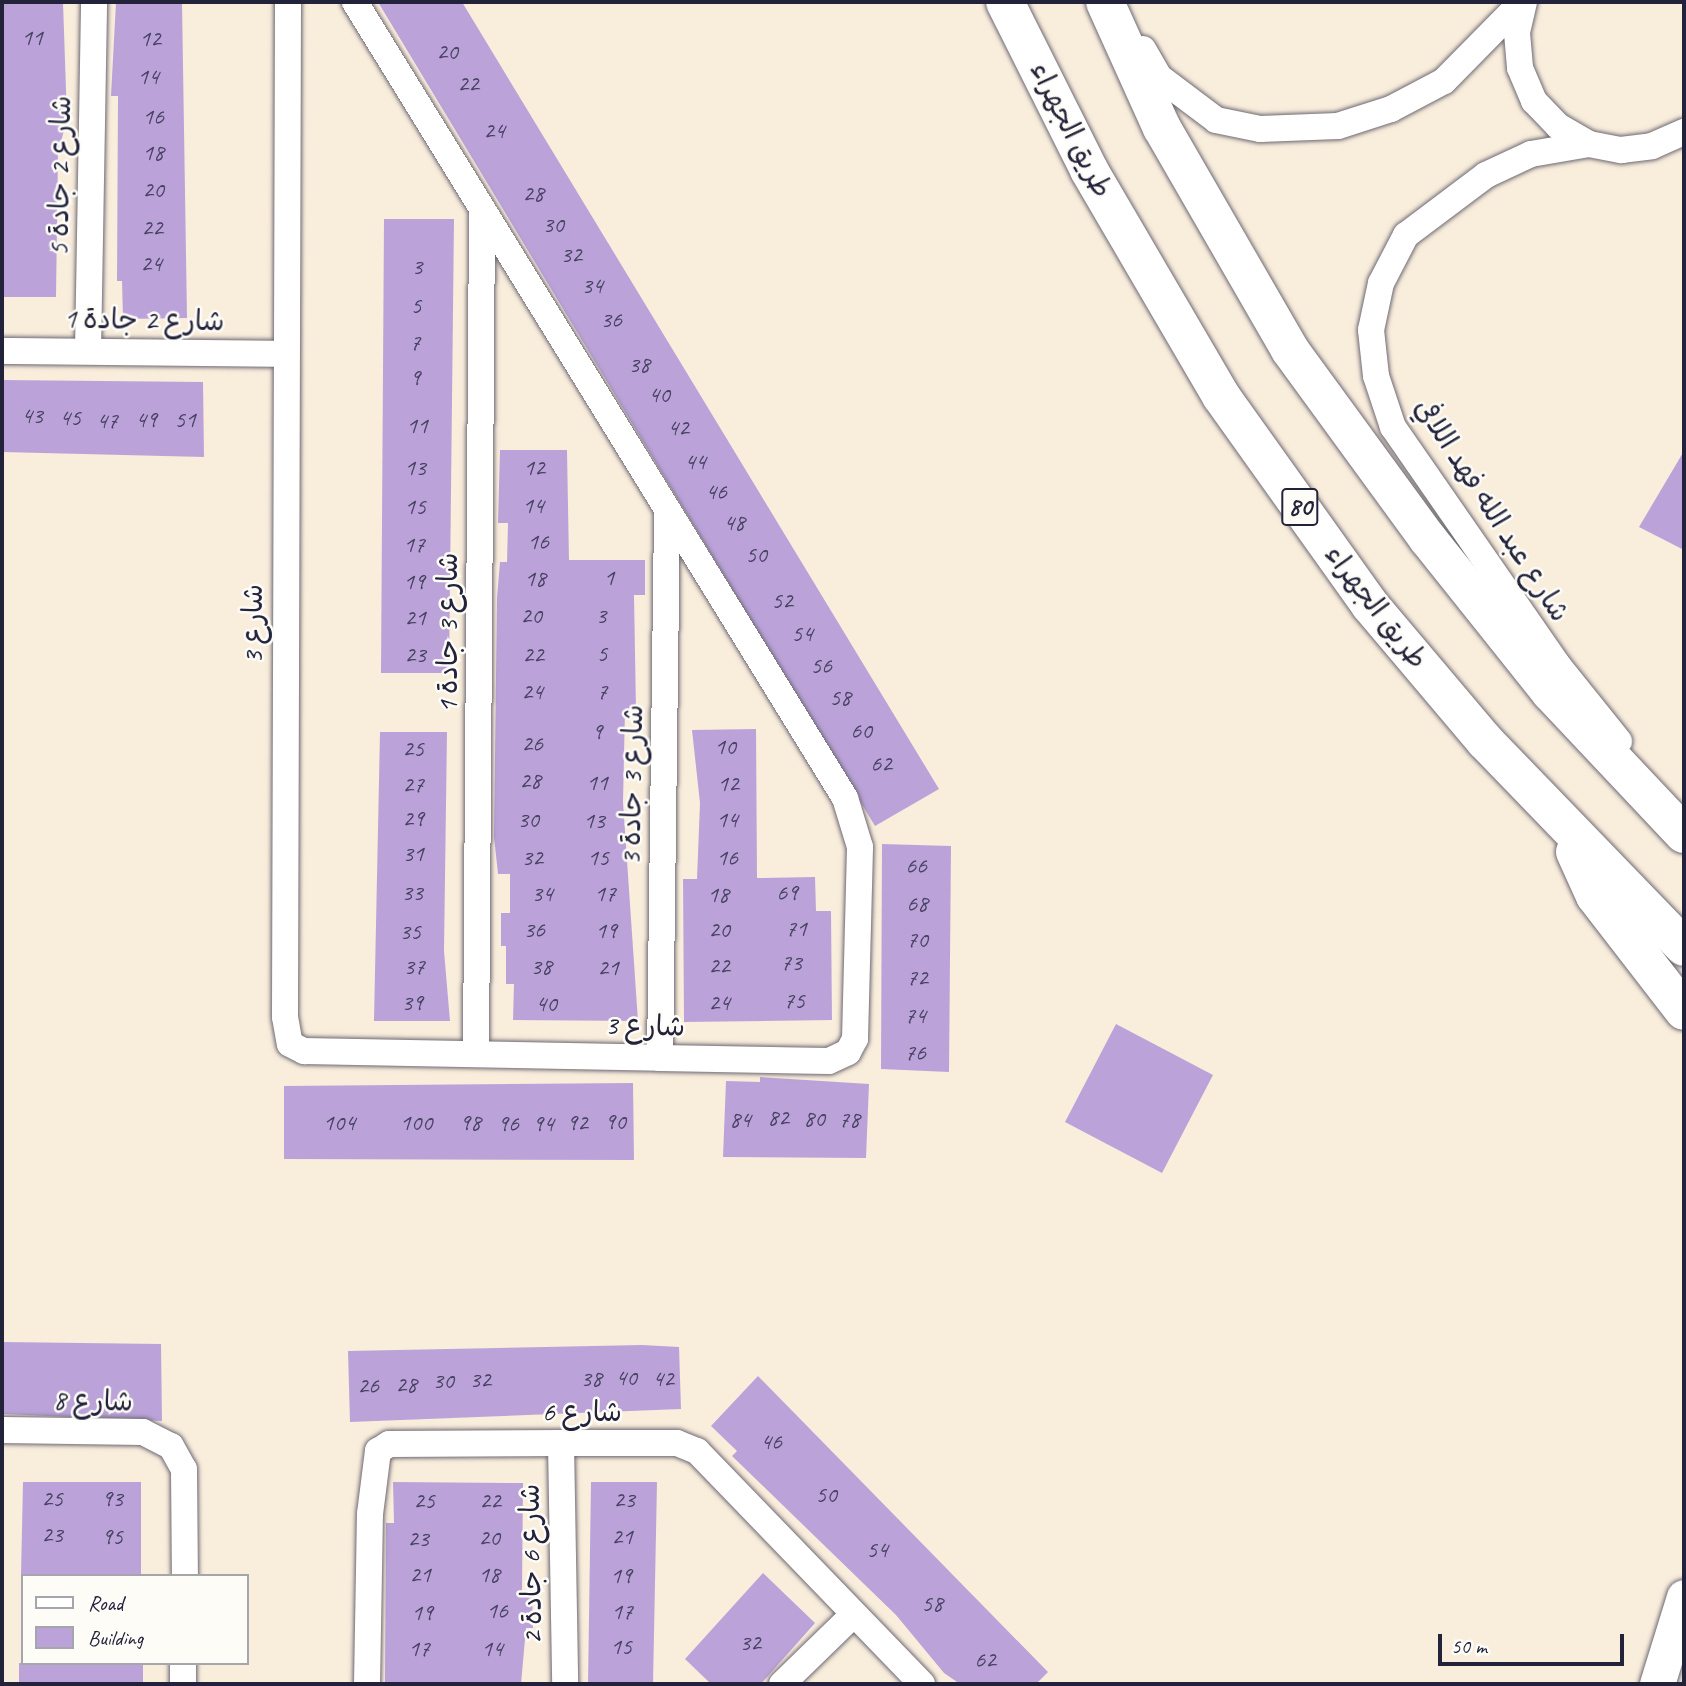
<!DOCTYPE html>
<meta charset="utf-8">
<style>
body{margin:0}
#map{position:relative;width:1686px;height:1686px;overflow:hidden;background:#f9eddc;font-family:Caveat,"Playpen Sans Arabic",sans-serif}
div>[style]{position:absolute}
.building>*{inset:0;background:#bba3da}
.roads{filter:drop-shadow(0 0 2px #6d6973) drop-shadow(0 0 2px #6d6973)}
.minor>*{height:26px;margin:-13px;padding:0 13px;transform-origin:13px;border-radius:13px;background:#fff}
.major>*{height:35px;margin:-17.5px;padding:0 17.5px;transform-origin:17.5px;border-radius:17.5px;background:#fff}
.highway>*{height:38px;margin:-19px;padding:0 19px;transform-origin:19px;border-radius:19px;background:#fff}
span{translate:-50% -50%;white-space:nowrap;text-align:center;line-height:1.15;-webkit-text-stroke:5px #fdfcf7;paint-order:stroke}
.number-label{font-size:24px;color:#484263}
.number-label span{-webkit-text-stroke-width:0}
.shield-label span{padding:2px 5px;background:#fdfcf7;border:2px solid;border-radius:5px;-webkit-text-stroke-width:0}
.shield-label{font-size:26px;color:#22223b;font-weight:700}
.street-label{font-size:28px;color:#22223b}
.frame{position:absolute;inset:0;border:4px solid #22223b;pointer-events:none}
.legend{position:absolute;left:21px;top:1574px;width:228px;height:91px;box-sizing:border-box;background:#fdfcf7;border:2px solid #a5a5ac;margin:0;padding:9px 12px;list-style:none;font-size:21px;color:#22223b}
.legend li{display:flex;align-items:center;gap:14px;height:35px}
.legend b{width:35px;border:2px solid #a5a5ac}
.scale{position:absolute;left:1438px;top:1634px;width:186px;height:32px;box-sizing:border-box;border:4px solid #22223b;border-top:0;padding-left:9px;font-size:21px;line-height:24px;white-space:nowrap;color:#22223b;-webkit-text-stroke:5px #fdfcf7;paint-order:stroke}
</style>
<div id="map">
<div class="building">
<div style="clip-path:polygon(2px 2px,63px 2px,67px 119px,58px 153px,56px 297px,2px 297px)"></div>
<div style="clip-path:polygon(116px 2px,182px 2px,187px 318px,123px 319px,122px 281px,117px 281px,118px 96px,111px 96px)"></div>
<div style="clip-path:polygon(378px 2px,462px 2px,939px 789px,875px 826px)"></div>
<div style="clip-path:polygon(384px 219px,454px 219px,449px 673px,381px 673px)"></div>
<div style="clip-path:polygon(2px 380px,203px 382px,204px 457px,2px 452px)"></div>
<div style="clip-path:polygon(500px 450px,567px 450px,569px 560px,645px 560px,645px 595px,634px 595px,636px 710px,625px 710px,623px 802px,638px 1021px,513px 1020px,514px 984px,506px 984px,506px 946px,501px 946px,501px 913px,510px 913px,510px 874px,498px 874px,494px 837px,497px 598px,500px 562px,507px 562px,508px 523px,498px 523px)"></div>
<div style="clip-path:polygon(1684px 451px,1684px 550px,1639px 527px)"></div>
<div style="clip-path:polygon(756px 729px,757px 878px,815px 877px,816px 911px,831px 911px,832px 1020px,684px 1022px,683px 879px,697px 879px,700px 803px,692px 730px)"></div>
<div style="clip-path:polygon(380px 732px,447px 732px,444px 951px,450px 1021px,374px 1021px)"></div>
<div style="clip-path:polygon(882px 844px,951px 846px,949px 1072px,881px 1069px)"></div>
<div style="clip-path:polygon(1116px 1024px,1213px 1075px,1162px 1173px,1065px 1122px)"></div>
<div style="clip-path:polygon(760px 1077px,869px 1084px,866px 1158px,723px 1157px,726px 1081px,760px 1082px)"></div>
<div style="clip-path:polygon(633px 1083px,634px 1160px,284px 1159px,284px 1086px)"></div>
<div style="clip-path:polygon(2px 1342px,161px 1344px,162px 1421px,2px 1414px)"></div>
<div style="clip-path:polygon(642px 1345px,679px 1347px,681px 1409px,350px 1422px,348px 1351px)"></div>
<div style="clip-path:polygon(758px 1376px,1048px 1672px,1036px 1684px,960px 1684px,944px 1673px,896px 1615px,732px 1456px,737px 1451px,711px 1426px)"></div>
<div style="clip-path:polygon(23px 1482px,141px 1482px,141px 1576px,21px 1576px)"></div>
<div style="clip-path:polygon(393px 1482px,523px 1483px,522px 1594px,532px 1594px,533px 1628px,526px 1628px,521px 1684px,385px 1684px,386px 1523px,394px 1523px)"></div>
<div style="clip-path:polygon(591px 1482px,657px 1482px,653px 1684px,588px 1684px)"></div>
<div style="clip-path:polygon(763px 1573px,815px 1623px,761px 1684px,711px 1684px,685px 1659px)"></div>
<div style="clip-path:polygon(19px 1663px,143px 1663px,143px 1684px,19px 1684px)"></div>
</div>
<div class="roads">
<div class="minor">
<div style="left:288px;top:2px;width:1015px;rotate:90.17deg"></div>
<div style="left:285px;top:1017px;width:27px;rotate:80deg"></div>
<div style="left:290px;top:1044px;width:16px;rotate:27deg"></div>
<div style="left:304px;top:1051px;width:356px;rotate:1.1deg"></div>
<div style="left:660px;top:1058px;width:169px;rotate:1deg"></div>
<div style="left:829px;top:1061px;width:21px;rotate:-25deg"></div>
<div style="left:848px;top:1052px;width:15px;rotate:-62deg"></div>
<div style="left:855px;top:1039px;width:192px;rotate:-88.5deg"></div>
<div style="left:860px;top:847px;width:51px;rotate:-107deg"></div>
<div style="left:845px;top:798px;width:935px;rotate:-121.62deg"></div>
<div style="left:1524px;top:2px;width:32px;rotate:103deg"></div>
<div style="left:1517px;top:33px;width:35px;rotate:85deg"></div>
<div style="left:1520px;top:68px;width:36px;rotate:67deg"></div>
<div style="left:1534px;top:101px;width:35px;rotate:46deg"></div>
<div style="left:1558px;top:126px;width:36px;rotate:30deg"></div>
<div style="left:1589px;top:144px;width:33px;rotate:11deg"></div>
<div style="left:1621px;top:150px;width:31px;rotate:-7deg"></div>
<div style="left:1652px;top:146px;width:35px;rotate:-24deg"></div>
<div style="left:1143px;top:49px;width:32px;rotate:60deg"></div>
<div style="left:1159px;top:77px;width:71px;rotate:37deg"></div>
<div style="left:1216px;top:120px;width:45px;rotate:11.6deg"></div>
<div style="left:1260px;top:129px;width:78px;rotate:-2.2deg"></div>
<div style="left:1338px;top:126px;width:56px;rotate:-17.8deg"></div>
<div style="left:1391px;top:109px;width:60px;rotate:-27.8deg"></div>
<div style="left:1444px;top:81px;width:111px;rotate:-45.4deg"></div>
<div style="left:1589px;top:144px;width:59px;rotate:170.2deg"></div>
<div style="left:1531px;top:154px;width:50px;rotate:155deg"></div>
<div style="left:1486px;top:175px;width:100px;rotate:143.1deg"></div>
<div style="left:1406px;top:235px;width:54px;rotate:117.5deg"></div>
<div style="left:1381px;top:283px;width:48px;rotate:102deg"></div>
<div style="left:1371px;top:330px;width:46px;rotate:83.8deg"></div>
<div style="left:1376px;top:376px;width:54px;rotate:71.6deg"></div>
<div style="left:1393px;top:427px;width:288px;rotate:55.3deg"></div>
<div style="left:1557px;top:664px;width:99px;rotate:51.2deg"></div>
<div style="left:2px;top:351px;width:283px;rotate:0.6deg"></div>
<div style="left:88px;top:351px;width:349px;rotate:-89deg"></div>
<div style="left:476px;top:1054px;width:841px;rotate:-89.59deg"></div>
<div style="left:660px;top:1058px;width:545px;rotate:-89.26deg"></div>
<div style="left:2px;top:1430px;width:141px;rotate:0.8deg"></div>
<div style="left:143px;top:1432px;width:31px;rotate:27deg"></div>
<div style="left:171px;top:1446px;width:26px;rotate:61deg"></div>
<div style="left:184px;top:1469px;width:107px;rotate:89.5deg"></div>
<div style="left:561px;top:1443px;width:241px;rotate:89deg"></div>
<div style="left:183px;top:1684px;width:21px;rotate:-90deg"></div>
<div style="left:367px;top:1684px;width:170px;rotate:-89deg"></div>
<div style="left:370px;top:1514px;width:64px;rotate:-82.8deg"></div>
<div style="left:378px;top:1451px;width:13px;rotate:-32deg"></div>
<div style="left:389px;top:1444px;width:172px;rotate:-0.3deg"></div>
<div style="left:561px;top:1443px;width:116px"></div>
<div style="left:677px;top:1443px;width:22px;rotate:22deg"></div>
<div style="left:697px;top:1451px;width:324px;rotate:46deg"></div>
<div style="left:782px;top:1684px;width:100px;rotate:-44.2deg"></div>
</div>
<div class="major">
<div style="left:1657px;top:1684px;width:91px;rotate:-72.8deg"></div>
</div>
<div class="highway">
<div style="left:1005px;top:2px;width:188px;rotate:63.4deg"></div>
<div style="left:1089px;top:170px;width:262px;rotate:59.7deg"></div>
<div style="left:1221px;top:396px;width:257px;rotate:54.5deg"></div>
<div style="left:1370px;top:605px;width:178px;rotate:49.8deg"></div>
<div style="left:1485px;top:741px;width:286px;rotate:46deg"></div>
<div style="left:1105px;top:2px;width:138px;rotate:65.7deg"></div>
<div style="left:1162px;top:128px;width:256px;rotate:60deg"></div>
<div style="left:1290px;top:350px;width:234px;rotate:53.9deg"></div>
<div style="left:1428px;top:539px;width:196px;rotate:51.4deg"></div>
<div style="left:1550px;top:692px;width:195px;rotate:46.7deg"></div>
<div style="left:1575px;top:852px;width:48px;rotate:65.6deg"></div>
<div style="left:1595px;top:896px;width:145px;rotate:52.3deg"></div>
</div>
</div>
<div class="number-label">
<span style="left:32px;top:38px">11</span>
<span style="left:150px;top:39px">12</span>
<span style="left:447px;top:52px">20</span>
<span style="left:148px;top:77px">14</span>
<span style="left:468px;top:84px">22</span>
<span style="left:153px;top:117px">16</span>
<span style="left:494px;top:131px">24</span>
<span style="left:153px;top:153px">18</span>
<span style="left:153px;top:190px">20</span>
<span style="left:533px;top:194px">28</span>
<span style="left:553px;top:225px">30</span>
<span style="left:152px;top:228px">22</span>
<span style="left:571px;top:255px">32</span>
<span style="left:151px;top:264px">24</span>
<span style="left:417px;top:267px">3</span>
<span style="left:592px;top:286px">34</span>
<span style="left:416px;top:306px">5</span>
<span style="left:611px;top:320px">36</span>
<span style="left:415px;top:343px">7</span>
<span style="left:639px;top:365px">38</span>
<span style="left:415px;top:378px">9</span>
<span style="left:659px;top:395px">40</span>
<span style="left:32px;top:416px">43</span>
<span style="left:70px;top:418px">45</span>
<span style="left:146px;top:420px">49</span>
<span style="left:185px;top:420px">51</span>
<span style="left:107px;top:421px">47</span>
<span style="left:417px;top:426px">11</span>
<span style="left:678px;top:428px">42</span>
<span style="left:695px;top:462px">44</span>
<span style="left:415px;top:468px">13</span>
<span style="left:534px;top:468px">12</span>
<span style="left:716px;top:492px">46</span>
<span style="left:533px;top:506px">14</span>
<span style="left:415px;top:507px">15</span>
<span style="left:734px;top:523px">48</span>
<span style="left:538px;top:542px">16</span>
<span style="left:414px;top:545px">17</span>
<span style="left:756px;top:555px">50</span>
<span style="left:609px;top:578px">1</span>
<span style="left:535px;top:579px">18</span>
<span style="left:414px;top:582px">19</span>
<span style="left:782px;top:601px">52</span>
<span style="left:531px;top:616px">20</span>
<span style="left:601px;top:616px">3</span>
<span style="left:415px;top:618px">21</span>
<span style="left:802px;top:634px">54</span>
<span style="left:602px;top:654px">5</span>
<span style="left:415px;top:655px">23</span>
<span style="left:533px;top:655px">22</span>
<span style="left:821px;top:666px">56</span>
<span style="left:532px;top:692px">24</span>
<span style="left:602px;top:692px">7</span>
<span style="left:840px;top:698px">58</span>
<span style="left:861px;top:731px">60</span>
<span style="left:597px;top:732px">9</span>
<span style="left:532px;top:744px">26</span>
<span style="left:725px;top:747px">10</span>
<span style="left:413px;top:749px">25</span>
<span style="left:881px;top:764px">62</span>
<span style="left:530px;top:781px">28</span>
<span style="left:597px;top:783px">11</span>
<span style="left:728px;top:784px">12</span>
<span style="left:413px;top:785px">27</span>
<span style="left:413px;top:819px">29</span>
<span style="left:528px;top:820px">30</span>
<span style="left:727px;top:820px">14</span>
<span style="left:594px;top:821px">13</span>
<span style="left:413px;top:854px">31</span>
<span style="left:532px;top:858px">32</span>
<span style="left:598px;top:858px">15</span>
<span style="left:727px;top:858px">16</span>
<span style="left:916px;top:866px">66</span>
<span style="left:412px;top:893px">33</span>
<span style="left:787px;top:893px">69</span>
<span style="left:542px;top:894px">34</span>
<span style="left:605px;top:894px">17</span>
<span style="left:718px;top:895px">18</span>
<span style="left:917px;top:904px">68</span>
<span style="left:796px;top:929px">71</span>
<span style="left:534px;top:930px">36</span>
<span style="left:719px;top:930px">20</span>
<span style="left:606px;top:931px">19</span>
<span style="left:410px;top:932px">35</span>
<span style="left:917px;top:940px">70</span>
<span style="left:791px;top:963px">73</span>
<span style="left:719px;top:966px">22</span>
<span style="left:414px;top:967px">37</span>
<span style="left:541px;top:967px">38</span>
<span style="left:608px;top:968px">21</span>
<span style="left:917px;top:978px">72</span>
<span style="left:794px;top:1001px">75</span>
<span style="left:412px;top:1003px">39</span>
<span style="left:719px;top:1003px">24</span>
<span style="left:546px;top:1004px">40</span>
<span style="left:915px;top:1016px">74</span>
<span style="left:915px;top:1053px">76</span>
<span style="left:778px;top:1118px">82</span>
<span style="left:814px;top:1119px">80</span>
<span style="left:740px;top:1120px">84</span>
<span style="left:849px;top:1120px">78</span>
<span style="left:615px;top:1122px">90</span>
<span style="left:339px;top:1123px">104</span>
<span style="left:416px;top:1123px">100</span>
<span style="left:470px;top:1123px">98</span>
<span style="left:577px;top:1123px">92</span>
<span style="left:508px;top:1124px">96</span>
<span style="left:543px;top:1124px">94</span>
<span style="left:626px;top:1378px">40</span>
<span style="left:591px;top:1379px">38</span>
<span style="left:663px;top:1379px">42</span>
<span style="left:480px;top:1380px">32</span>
<span style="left:443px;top:1381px">30</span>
<span style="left:406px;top:1385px">28</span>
<span style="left:368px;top:1386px">26</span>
<span style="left:771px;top:1442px">46</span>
<span style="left:826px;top:1495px">50</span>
<span style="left:52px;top:1499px">25</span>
<span style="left:112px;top:1499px">93</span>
<span style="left:624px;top:1500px">23</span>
<span style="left:424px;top:1501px">25</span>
<span style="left:490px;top:1501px">22</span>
<span style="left:52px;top:1535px">23</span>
<span style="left:112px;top:1537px">95</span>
<span style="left:622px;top:1537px">21</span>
<span style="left:489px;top:1538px">20</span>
<span style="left:418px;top:1539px">23</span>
<span style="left:877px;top:1550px">54</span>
<span style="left:420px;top:1575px">21</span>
<span style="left:489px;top:1575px">18</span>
<span style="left:621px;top:1576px">19</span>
<span style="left:932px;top:1604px">58</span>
<span style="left:497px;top:1611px">16</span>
<span style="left:622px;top:1612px">17</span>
<span style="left:422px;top:1613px">19</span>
<span style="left:750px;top:1643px">32</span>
<span style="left:621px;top:1647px">15</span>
<span style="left:419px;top:1649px">17</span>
<span style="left:492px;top:1649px">14</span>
<span style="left:985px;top:1660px">62</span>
</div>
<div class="shield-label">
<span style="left:1300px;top:507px">80</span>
</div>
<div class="street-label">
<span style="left:1071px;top:130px;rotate:63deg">طريق الجهراء</span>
<span style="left:60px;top:176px;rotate:-89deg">شارع 2 جادة 5</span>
<span style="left:144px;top:320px;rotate:1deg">شارع 2 جادة 1</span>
<span style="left:1492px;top:510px;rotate:57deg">شارع عبد الله فهد اللافي</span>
<span style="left:1376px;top:607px;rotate:52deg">طريق الجهراء</span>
<span style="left:253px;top:624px;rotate:-90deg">شارع 3</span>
<span style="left:448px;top:633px;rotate:-90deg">شارع 3 جادة 1</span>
<span style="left:632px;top:785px;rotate:-89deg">شارع 3 جادة 3</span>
<span style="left:645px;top:1026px;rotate:1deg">شارع 3</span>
<span style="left:93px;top:1401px;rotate:1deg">شارع 8</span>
<span style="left:582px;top:1412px">شارع 6</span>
<span style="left:531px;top:1564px;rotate:-91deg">شارع 6 جادة 2</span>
</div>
<div class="frame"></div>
<ul class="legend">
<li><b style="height:9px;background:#fff"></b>Road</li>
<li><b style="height:19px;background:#bba3da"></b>Building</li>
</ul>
<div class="scale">50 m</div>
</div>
